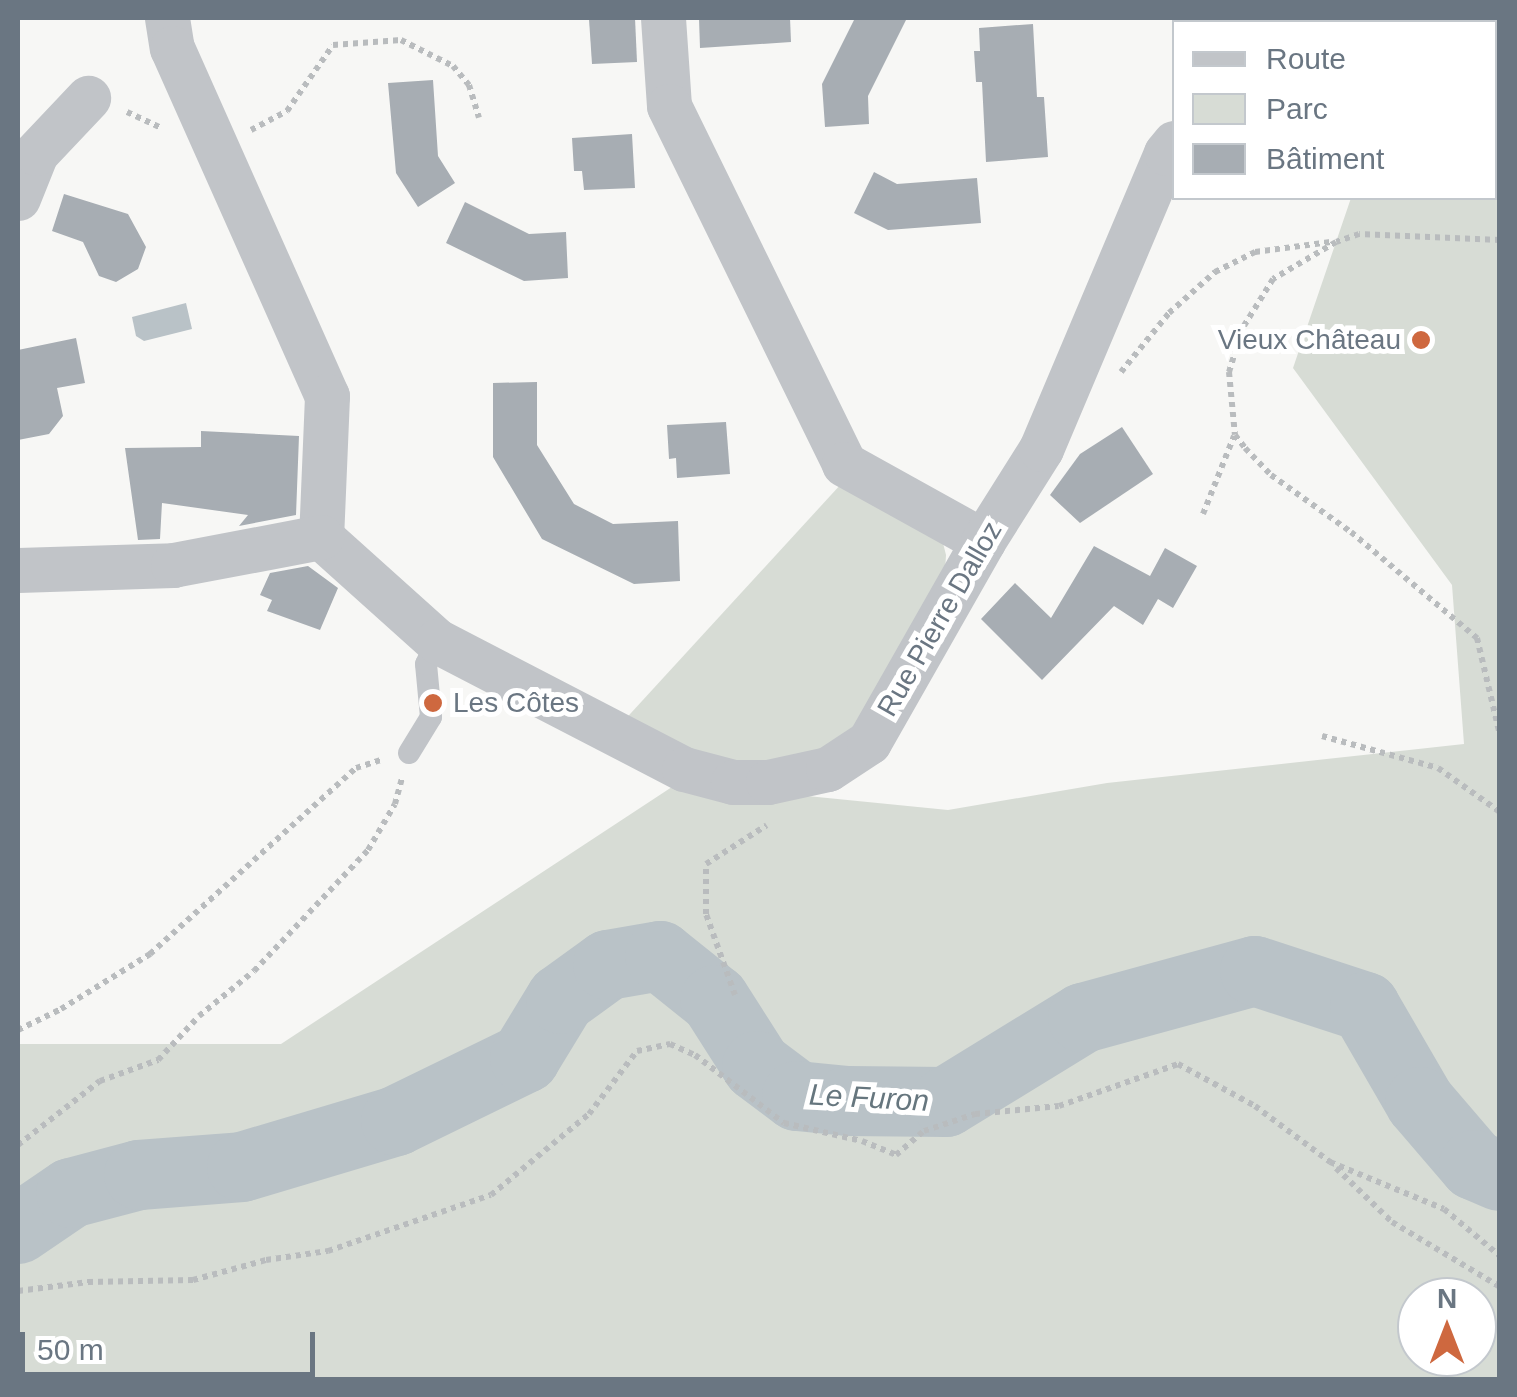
<!DOCTYPE html>
<meta charset="utf-8">
<style>
body{margin:0}
#map{position:relative;width:1517px;height:1397px;overflow:hidden;background:#f7f7f5;font-family:Arial,sans-serif}
div>[style]{position:absolute}
.green>*{inset:0;background:#d7dcd5}
.water>*{inset:0;background:#b9c2c7}
.river>*{height:70px;margin:-35px;padding:0 35px;transform-origin:35px;border-radius:35px;background:#b9c2c7}
.building>*{inset:0;background:#a7adb3}
.path>*{height:6px;margin-top:-3px;transform-origin:0;background:repeating-linear-gradient(90deg,#b9bcbe 0 5px,transparent 0 10px)}
.service>*{height:22px;margin:-11px;padding:0 11px;transform-origin:11px;border-radius:11px;background:#c1c4c8}
.minor>*{height:45px;margin:-22.5px;padding:0 22.5px;transform-origin:22.5px;border-radius:22.5px;background:#c1c4c8}
.dots>*{width:28px;height:28px;translate:-50% -50%;box-sizing:border-box;border:5px solid #fff;border-radius:50%}
span{translate:-50% -50%;white-space:nowrap;text-align:center;line-height:1.15;-webkit-text-stroke:10px #fff;paint-order:stroke}
.poi-label{font-size:28px;color:#6a7682}
.right{translate:-100% -50%;text-align:right}
.left{translate:0 -50%;text-align:left}
.street-label{font-size:28px;color:#6a7682}
.water-label{font-size:30px;color:#66767e;font-style:italic}
.frame{position:absolute;inset:0;border:20px solid #6a7682;pointer-events:none}
.legend{position:absolute;left:1172px;top:20px;width:325px;height:180px;box-sizing:border-box;background:#fff;border:2px solid #c3c8cd;margin:0;padding:12px 18px;list-style:none;font-size:30px;color:#6a7682}
.legend li{display:flex;align-items:center;gap:20px;height:50px}
.legend b{width:50px;border:2px solid #c3c8cd}
.north{position:absolute;left:1397px;top:1277px;width:100px;height:100px;box-sizing:border-box;background:#fff;border:2px solid #c3c8cd;border-radius:50%;rotate:0deg;font-size:28px;font-weight:700;line-height:40px;text-align:center;color:#6a7682}
.north::after{content:'';display:block;margin:auto;width:35px;height:45px;background:#ce683f;clip-path:polygon(50% 0,100% 100%,50% 72%,0 100%)}
.scale{position:absolute;left:20px;top:1332px;width:295px;height:45px;box-sizing:border-box;border:5px solid #6a7682;border-top:0;padding-left:12px;font-size:30px;line-height:35px;white-space:nowrap;color:#6a7682;-webkit-text-stroke:8px #fff;paint-order:stroke}
</style>
<div id="map">
<div class="green">
<div style="clip-path:polygon(evenodd,1406px 18px,1499px 18px,1499px 1379px,18px 1379px,18px 1044px,281px 1044px,678px 783px,948px 810px,1107px 783px,1464px 744px,1452px 585px,1293px 368px,1351px 198px,1494px 198px,1494px 22px,1405px 22px,1406px 18px,1417px 1297px,1477px 1297px,1477px 1357px,1417px 1357px,1417px 1297px)"></div>
<div style="clip-path:polygon(842px 483px,943px 543px,946px 555px,945px 570px,884px 691px,838px 750px,747px 772px,620px 725px)"></div>
</div>
<div class="water">
<div style="clip-path:polygon(186px 303px,192px 329px,144px 341px,136px 336px,132px 317px)"></div>
</div>
<div class="river">
<div style="left:18px;top:1229px;width:64px;rotate:-34.2deg"></div>
<div style="left:71px;top:1193px;width:70px;rotate:-14.8deg"></div>
<div style="left:139px;top:1175px;width:103px;rotate:-4.4deg"></div>
<div style="left:242px;top:1167px;width:161px;rotate:-16.6deg"></div>
<div style="left:396px;top:1121px;width:144px;rotate:-26deg"></div>
<div style="left:525px;top:1058px;width:69px;rotate:-58.6deg"></div>
<div style="left:561px;top:999px;width:58px;rotate:-35.9deg"></div>
<div style="left:608px;top:965px;width:53px;rotate:-9.8deg"></div>
<div style="left:660px;top:956px;width:70px;rotate:38.7deg"></div>
<div style="left:715px;top:1000px;width:78px;rotate:57.5deg"></div>
<div style="left:757px;top:1066px;width:50px;rotate:36.9deg"></div>
<div style="left:797px;top:1096px;width:51px;rotate:5.6deg"></div>
<div style="left:848px;top:1101px;width:98px;rotate:0.6deg"></div>
<div style="left:946px;top:1102px;width:161px;rotate:-31.5deg"></div>
<div style="left:1083px;top:1018px;width:178px;rotate:-15.3deg"></div>
<div style="left:1255px;top:971px;width:116px;rotate:18.1deg"></div>
<div style="left:1365px;top:1007px;width:110px;rotate:59.9deg"></div>
<div style="left:1420px;top:1102px;width:83px;rotate:49.4deg"></div>
<div style="left:1474px;top:1165px;width:28px;rotate:23deg"></div>
</div>
<div class="building">
<div style="clip-path:polygon(635px 18px,637px 62px,592px 64px,589px 19px)"></div>
<div style="clip-path:polygon(699px 18px,790px 18px,791px 42px,700px 48px)"></div>
<div style="clip-path:polygon(855px 18px,907px 18px,868px 96px,869px 124px,825px 127px,822px 84px)"></div>
<div style="clip-path:polygon(1033px 24px,1037px 97px,1044px 97px,1048px 157px,986px 162px,982px 82px,976px 82px,974px 51px,980px 51px,979px 28px)"></div>
<div style="clip-path:polygon(433px 80px,438px 156px,455px 183px,418px 207px,396px 173px,388px 83px)"></div>
<div style="clip-path:polygon(632px 134px,635px 188px,584px 190px,582px 171px,574px 171px,572px 138px)"></div>
<div style="clip-path:polygon(874px 172px,897px 184px,977px 178px,981px 223px,888px 230px,854px 213px)"></div>
<div style="clip-path:polygon(64px 194px,128px 214px,146px 247px,138px 269px,116px 282px,99px 276px,83px 242px,52px 231px)"></div>
<div style="clip-path:polygon(465px 202px,529px 234px,566px 232px,568px 278px,524px 281px,446px 243px)"></div>
<div style="clip-path:polygon(76px 338px,85px 383px,57px 388px,63px 416px,49px 434px,18px 440px,18px 350px)"></div>
<div style="clip-path:polygon(537px 382px,537px 445px,574px 504px,613px 524px,678px 521px,680px 581px,634px 584px,542px 539px,493px 457px,493px 383px)"></div>
<div style="clip-path:polygon(726px 422px,730px 474px,677px 478px,676px 458px,669px 459px,667px 425px)"></div>
<div style="clip-path:polygon(1122px 427px,1153px 474px,1080px 523px,1050px 495px,1080px 454px)"></div>
<div style="clip-path:polygon(201px 431px,299px 436px,296px 515px,239px 526px,248px 515px,162px 503px,160px 539px,138px 540px,125px 448px,201px 447px)"></div>
<div style="clip-path:polygon(1094px 546px,1150px 576px,1165px 548px,1197px 566px,1173px 608px,1158px 599px,1143px 625px,1114px 606px,1042px 680px,981px 619px,1015px 583px,1051px 618px)"></div>
<div style="clip-path:polygon(308px 566px,338px 588px,320px 630px,267px 611px,272px 600px,260px 595px,270px 573px)"></div>
</div>
<div class="path">
<div style="left:127px;top:112px;width:38px;rotate:25deg"></div>
<div style="left:251px;top:130px;width:41px;rotate:-27.8deg"></div>
<div style="left:287px;top:111px;width:80px;rotate:-55.1deg"></div>
<div style="left:333px;top:45px;width:68px;rotate:-4.2deg"></div>
<div style="left:401px;top:40px;width:58px;rotate:26.6deg"></div>
<div style="left:453px;top:66px;width:25px;rotate:50deg"></div>
<div style="left:469px;top:85px;width:34px;rotate:73deg"></div>
<div style="left:1500px;top:240px;width:141px;rotate:-177.6deg"></div>
<div style="left:1359px;top:234px;width:24px;rotate:161deg"></div>
<div style="left:1336px;top:242px;width:73px;rotate:149.6deg"></div>
<div style="left:1273px;top:279px;width:59px;rotate:121.8deg"></div>
<div style="left:1242px;top:329px;width:45px;rotate:106.8deg"></div>
<div style="left:1229px;top:372px;width:63px;rotate:84.6deg"></div>
<div style="left:1235px;top:435px;width:16px;rotate:52deg"></div>
<div style="left:1245px;top:448px;width:37px;rotate:46deg"></div>
<div style="left:1271px;top:475px;width:98px;rotate:35.5deg"></div>
<div style="left:1351px;top:532px;width:165px;rotate:40.1deg"></div>
<div style="left:1477px;top:638px;width:100px;rotate:76.7deg"></div>
<div style="left:1121px;top:372px;width:76px;rotate:-50.9deg"></div>
<div style="left:1169px;top:313px;width:62px;rotate:-41.7deg"></div>
<div style="left:1215px;top:272px;width:45px;rotate:-26.6deg"></div>
<div style="left:1255px;top:252px;width:76px;rotate:-7.6deg"></div>
<div style="left:1203px;top:514px;width:84px;rotate:-68.3deg"></div>
<div style="left:1322px;top:736px;width:120px;rotate:15.4deg"></div>
<div style="left:1438px;top:768px;width:76px;rotate:35.4deg"></div>
<div style="left:735px;top:995px;width:86px;rotate:-109.7deg"></div>
<div style="left:706px;top:914px;width:50px;rotate:-90deg"></div>
<div style="left:706px;top:864px;width:72px;rotate:-32.6deg"></div>
<div style="left:18px;top:1030px;width:48px;rotate:-26deg"></div>
<div style="left:61px;top:1009px;width:105px;rotate:-31.7deg"></div>
<div style="left:150px;top:954px;width:278px;rotate:-42.1deg"></div>
<div style="left:356px;top:768px;width:28px;rotate:-18deg"></div>
<div style="left:18px;top:1145px;width:104px;rotate:-38deg"></div>
<div style="left:100px;top:1081px;width:62px;rotate:-19.9deg"></div>
<div style="left:158px;top:1060px;width:60px;rotate:-47deg"></div>
<div style="left:199px;top:1016px;width:71px;rotate:-39.3deg"></div>
<div style="left:254px;top:971px;width:166px;rotate:-46.7deg"></div>
<div style="left:368px;top:850px;width:53px;rotate:-59.6deg"></div>
<div style="left:395px;top:804px;width:27px;rotate:-75deg"></div>
<div style="left:1336px;top:1168px;width:78px;rotate:44deg"></div>
<div style="left:1392px;top:1222px;width:126px;rotate:31deg"></div>
<div style="left:18px;top:1291px;width:71px;rotate:-7.3deg"></div>
<div style="left:88px;top:1282px;width:105px;rotate:-1.1deg"></div>
<div style="left:193px;top:1280px;width:76px;rotate:-15.3deg"></div>
<div style="left:266px;top:1260px;width:63px;rotate:-8.3deg"></div>
<div style="left:328px;top:1251px;width:172px;rotate:-19deg"></div>
<div style="left:491px;top:1195px;width:127px;rotate:-39.6deg"></div>
<div style="left:589px;top:1114px;width:79px;rotate:-52.7deg"></div>
<div style="left:637px;top:1051px;width:34px;rotate:-12deg"></div>
<div style="left:670px;top:1044px;width:27px;rotate:24deg"></div>
<div style="left:695px;top:1055px;width:112px;rotate:37.4deg"></div>
<div style="left:784px;top:1123px;width:80px;rotate:13deg"></div>
<div style="left:862px;top:1141px;width:37px;rotate:22deg"></div>
<div style="left:896px;top:1155px;width:37px;rotate:-41deg"></div>
<div style="left:924px;top:1131px;width:54px;rotate:-18.4deg"></div>
<div style="left:975px;top:1114px;width:84px;rotate:-5.4deg"></div>
<div style="left:1059px;top:1106px;width:126px;rotate:-19.4deg"></div>
<div style="left:1178px;top:1064px;width:88px;rotate:28.6deg"></div>
<div style="left:1255px;top:1106px;width:94px;rotate:36.7deg"></div>
<div style="left:1330px;top:1162px;width:123px;rotate:22.4deg"></div>
<div style="left:1444px;top:1209px;width:73px;rotate:40deg"></div>
</div>
<div class="service">
<div style="left:409px;top:753px;width:42px;rotate:-58.6deg"></div>
<div style="left:431px;top:717px;width:53px;rotate:-95.4deg"></div>
<div style="left:426px;top:664px;width:25px;rotate:-64deg"></div>
</div>
<div class="minor">
<div style="left:167px;top:18px;width:30px;rotate:81deg"></div>
<div style="left:172px;top:48px;width:381px;rotate:66deg"></div>
<div style="left:327px;top:396px;width:141px;rotate:92.4deg"></div>
<div style="left:663px;top:18px;width:88px;rotate:86.1deg"></div>
<div style="left:669px;top:106px;width:398px;rotate:63.9deg"></div>
<div style="left:844px;top:464px;width:159px;rotate:29deg"></div>
<div style="left:1349px;top:22px;width:9px;rotate:-27deg"></div>
<div style="left:18px;top:198px;width:48px;rotate:-68.2deg"></div>
<div style="left:36px;top:153px;width:76px;rotate:-46.6deg"></div>
<div style="left:321px;top:537px;width:156px;rotate:41.9deg"></div>
<div style="left:437px;top:641px;width:278px;rotate:27.4deg"></div>
<div style="left:684px;top:769px;width:51px;rotate:14.9deg"></div>
<div style="left:733px;top:782px;width:35px"></div>
<div style="left:768px;top:782px;width:61px;rotate:-12.2deg"></div>
<div style="left:828px;top:769px;width:49px;rotate:-33.4deg"></div>
<div style="left:869px;top:742px;width:231px;rotate:-60.4deg"></div>
<div style="left:983px;top:541px;width:109px;rotate:-57.8deg"></div>
<div style="left:1041px;top:449px;width:321px;rotate:-67.1deg"></div>
<div style="left:1166px;top:153px;width:13px;rotate:-51deg"></div>
<div style="left:18px;top:570px;width:155px;rotate:-1.8deg"></div>
<div style="left:173px;top:565px;width:151px;rotate:-10.7deg"></div>
</div>
<div class="dots">
<div style="left:1421px;top:340px;background:#ce683f"></div>
<div style="left:433px;top:703px;background:#ce683f"></div>
</div>
<div class="poi-label">
<span class="right" style="left:1401px;top:340px">Vieux Château</span>
<span class="left" style="left:453px;top:703px">Les Côtes</span>
</div>
<div class="street-label">
<span style="left:940px;top:619px;rotate:-60deg">Rue Pierre Dalloz</span>
</div>
<div class="water-label">
<span style="left:869px;top:1098px;rotate:3deg">Le Furon</span>
</div>
<div class="frame"></div>
<ul class="legend">
<li><b style="height:12px;background:#c1c4c8"></b>Route</li>
<li><b style="height:28px;background:#d7dcd5"></b>Parc</li>
<li><b style="height:28px;background:#a7adb3"></b>Bâtiment</li>
</ul>
<div class="north">N</div>
<div class="scale">50 m</div>
</div>
